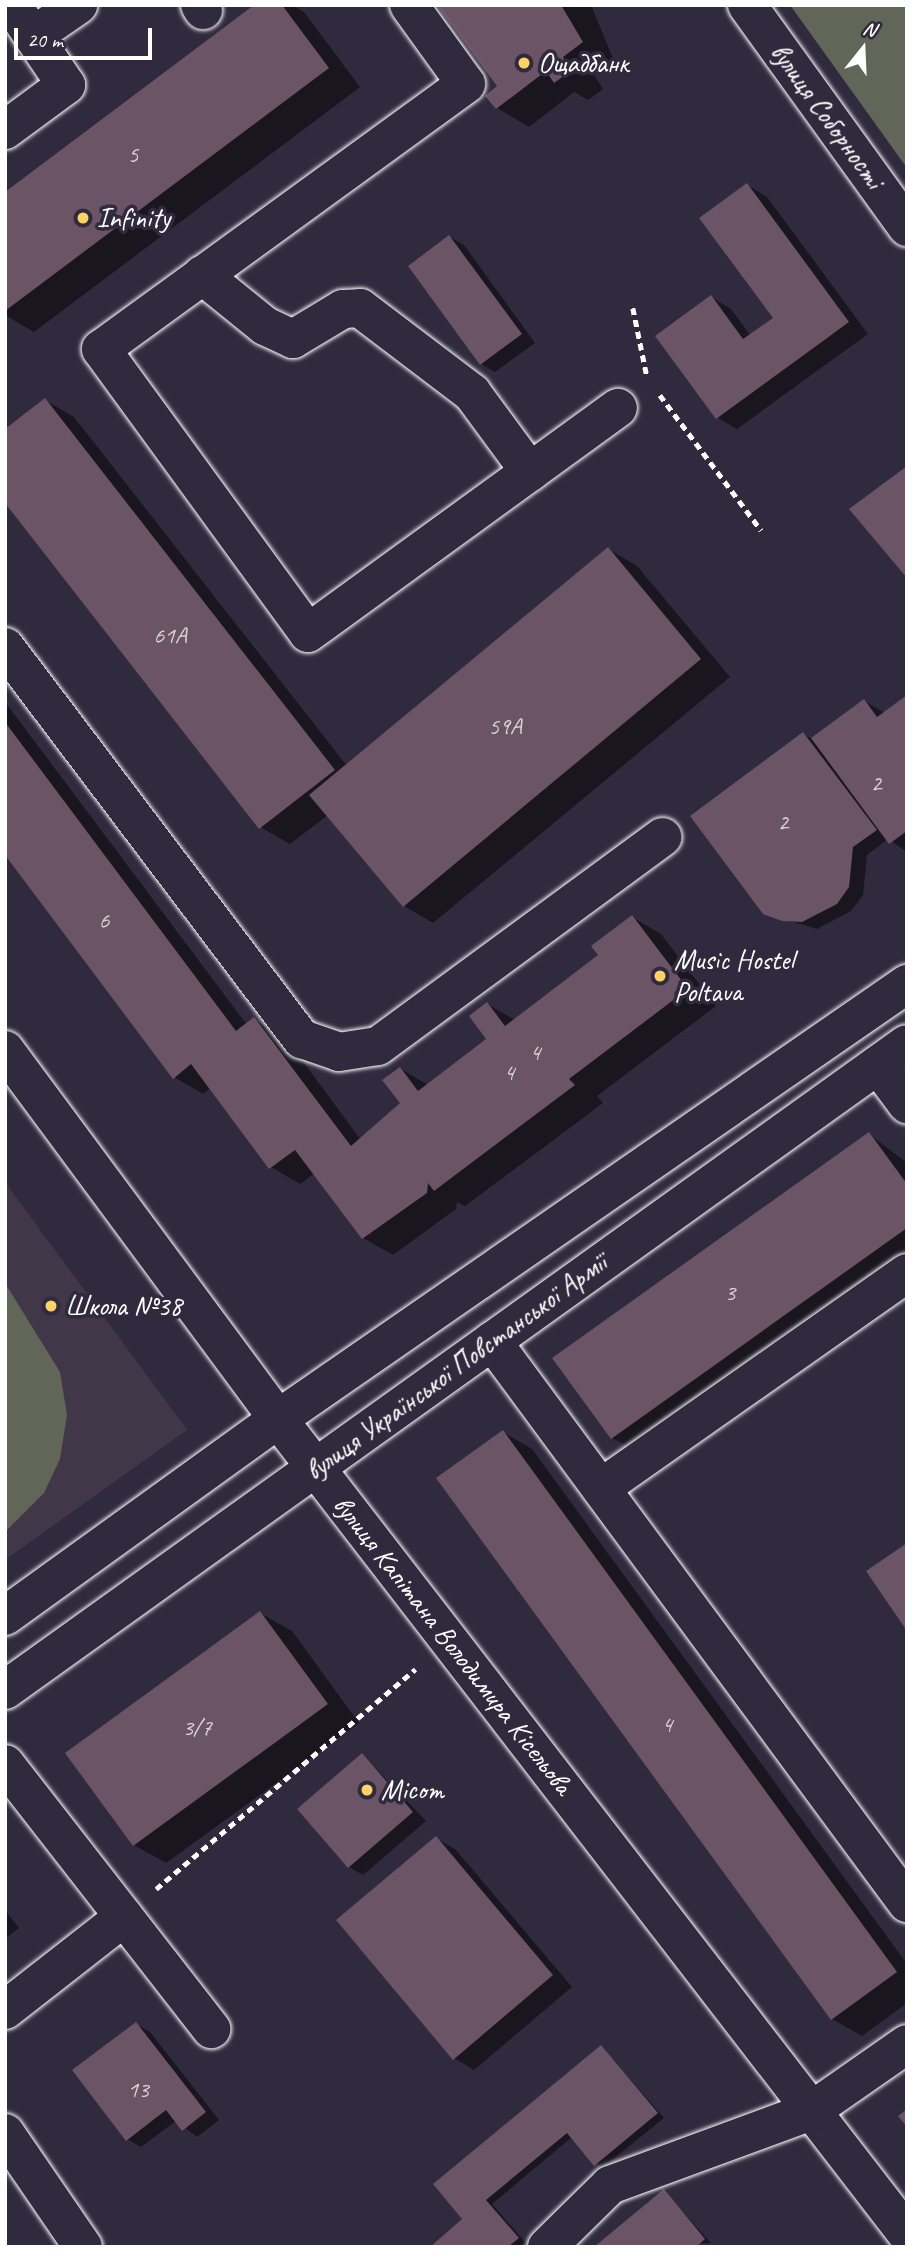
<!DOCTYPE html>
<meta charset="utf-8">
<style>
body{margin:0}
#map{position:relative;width:912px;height:2252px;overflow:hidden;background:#2f2a3d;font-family:Caveat,sans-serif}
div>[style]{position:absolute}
.built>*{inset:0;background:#413749}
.green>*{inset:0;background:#616658}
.shadow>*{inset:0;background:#0007}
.building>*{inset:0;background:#6a5466}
.path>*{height:4.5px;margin-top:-2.25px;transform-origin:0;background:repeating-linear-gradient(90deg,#fff 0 7px,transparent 0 12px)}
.roads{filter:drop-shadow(0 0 2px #fff) drop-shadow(0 0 2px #fff)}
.minor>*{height:38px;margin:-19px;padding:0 19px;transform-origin:19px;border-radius:19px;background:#2f2a3d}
.major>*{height:38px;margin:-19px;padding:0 19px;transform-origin:19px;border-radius:19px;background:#2f2a3d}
.dots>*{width:19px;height:19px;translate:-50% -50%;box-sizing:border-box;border:4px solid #2f2a3d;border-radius:50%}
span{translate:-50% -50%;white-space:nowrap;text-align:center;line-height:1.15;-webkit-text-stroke:7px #2f2a3d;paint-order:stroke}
.number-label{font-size:24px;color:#dad4d9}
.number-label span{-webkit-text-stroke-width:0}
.poi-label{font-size:28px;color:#fff}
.left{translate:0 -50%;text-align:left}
.street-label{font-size:28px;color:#fff}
.frame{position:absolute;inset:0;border:7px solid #fff;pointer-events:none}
.north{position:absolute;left:828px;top:14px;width:70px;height:70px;-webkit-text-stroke:5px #2f2a3d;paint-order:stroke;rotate:18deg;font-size:19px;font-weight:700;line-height:28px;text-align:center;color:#fff}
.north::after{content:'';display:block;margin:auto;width:24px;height:32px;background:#fff;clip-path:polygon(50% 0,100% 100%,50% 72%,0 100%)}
.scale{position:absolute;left:14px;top:28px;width:138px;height:32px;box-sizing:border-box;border:4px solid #fff;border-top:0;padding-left:9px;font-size:21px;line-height:24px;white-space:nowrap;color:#fff;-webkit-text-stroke:5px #2f2a3d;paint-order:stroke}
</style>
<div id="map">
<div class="built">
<div style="clip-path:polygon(5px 1182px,187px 1430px,5px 1560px)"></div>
</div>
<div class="green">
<div style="clip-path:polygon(790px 5px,907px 5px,907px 168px)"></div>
<div style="clip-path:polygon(5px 1283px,60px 1372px,67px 1415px,60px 1459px,44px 1493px,5px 1532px)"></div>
</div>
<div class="shadow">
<div style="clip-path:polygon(257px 5px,292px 5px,304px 12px,360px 87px,34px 332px,5px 315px,5px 194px)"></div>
<div style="clip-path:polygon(439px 5px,591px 5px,614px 61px,594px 75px,603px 89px,588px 100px,574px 92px,529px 127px,497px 108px,499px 86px)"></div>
<div style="clip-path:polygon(747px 185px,767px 197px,868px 334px,737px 429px,718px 418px,711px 297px,731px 309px,751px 336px,775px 319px)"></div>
<div style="clip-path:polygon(450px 237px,464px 245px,535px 343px,495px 372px,481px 364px)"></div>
<div style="clip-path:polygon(45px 400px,74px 417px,347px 766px,608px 549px,637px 566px,730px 677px,433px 923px,404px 906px,328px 815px,290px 844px,260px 827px)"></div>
<div style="clip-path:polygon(907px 695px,907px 852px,888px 839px,867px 855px,863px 895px,851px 911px,817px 929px,764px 913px,803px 734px,812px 739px,864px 701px,885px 713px)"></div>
<div style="clip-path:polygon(5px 702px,247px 1025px,254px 1020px,284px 1036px,361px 1140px,402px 1104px,401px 1069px,428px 1085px,489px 1039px,487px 1004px,515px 1020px,600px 955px,632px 917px,661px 934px,716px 1006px,597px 1096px,603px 1103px,465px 1206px,457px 1202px,456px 1209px,393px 1255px,363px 1238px,315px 1173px,300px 1184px,271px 1167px,211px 1088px,203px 1094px,174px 1077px,5px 852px)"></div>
<div style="clip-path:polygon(869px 1134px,907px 1163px,907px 1265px,642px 1454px,612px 1438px)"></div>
<div style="clip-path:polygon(503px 1432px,532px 1449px,907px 1964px,907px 2003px,862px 2036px,832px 2019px)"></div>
<div style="clip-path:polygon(260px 1613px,292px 1631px,359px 1723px,166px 1863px,134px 1845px)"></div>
<div style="clip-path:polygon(363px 1755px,426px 1821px,363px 1875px,349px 1867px)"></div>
<div style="clip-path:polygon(436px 1838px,456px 1850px,572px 1987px,474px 2070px,454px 2058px)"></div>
<div style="clip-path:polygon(5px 1910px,19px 1928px,5px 1939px)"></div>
<div style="clip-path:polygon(136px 2024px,150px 2032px,219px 2120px,197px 2137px,176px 2121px,141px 2147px,127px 2139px)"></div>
<div style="clip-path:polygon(602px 2047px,664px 2118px,602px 2168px,572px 2137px,492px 2204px,525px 2242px,519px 2247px,433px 2247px,465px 2220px)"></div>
<div style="clip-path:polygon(664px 2191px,711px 2243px,597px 2247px)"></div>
</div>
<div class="building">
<div style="clip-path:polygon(254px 5px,282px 5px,329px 68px,5px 311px,5px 192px)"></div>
<div style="clip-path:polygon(437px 5px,561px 5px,583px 42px,563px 57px,572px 70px,554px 83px,546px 71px,496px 109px,485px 96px,497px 86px)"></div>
<div style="clip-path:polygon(747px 183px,849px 322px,716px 419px,655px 336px,711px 295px,743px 339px,773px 318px,699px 218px)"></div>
<div style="clip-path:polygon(449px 235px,522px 334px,480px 365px,408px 266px)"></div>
<div style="clip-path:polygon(45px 398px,335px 770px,259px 829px,5px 503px,5px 429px)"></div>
<div style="clip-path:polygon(907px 466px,907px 578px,849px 509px)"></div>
<div style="clip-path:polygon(608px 547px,701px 659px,403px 907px,309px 795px)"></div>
<div style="clip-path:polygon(907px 695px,907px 831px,889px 844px,811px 738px,864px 699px,877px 717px)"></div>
<div style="clip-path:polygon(5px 722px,236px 1031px,254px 1017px,351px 1146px,400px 1103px,382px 1080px,400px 1067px,418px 1091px,486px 1039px,469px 1016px,487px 1002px,505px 1026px,598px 955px,591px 946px,632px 915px,688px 989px,569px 1079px,575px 1085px,434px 1191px,428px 1183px,427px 1193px,362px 1239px,295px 1150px,269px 1169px,191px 1064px,173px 1079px,5px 855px)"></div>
<div style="clip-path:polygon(803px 732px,877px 830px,853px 847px,849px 887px,837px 904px,802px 922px,782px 921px,763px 914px,690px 816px)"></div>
<div style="clip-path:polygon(869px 1132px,907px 1184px,907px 1228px,611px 1439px,552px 1358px)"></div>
<div style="clip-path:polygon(503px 1430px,897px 1972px,831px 2020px,436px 1478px)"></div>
<div style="clip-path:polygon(907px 1543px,907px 1631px,866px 1571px)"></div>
<div style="clip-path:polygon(260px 1611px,328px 1704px,133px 1846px,65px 1753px)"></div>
<div style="clip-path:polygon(362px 1753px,413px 1812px,348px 1868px,297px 1809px)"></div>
<div style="clip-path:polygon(436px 1836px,553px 1975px,453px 2060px,336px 1920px)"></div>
<div style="clip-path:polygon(136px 2022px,206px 2112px,182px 2131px,166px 2110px,126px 2141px,72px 2070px)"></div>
<div style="clip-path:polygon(601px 2045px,658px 2113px,594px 2166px,567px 2133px,486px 2200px,519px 2238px,508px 2247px,430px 2247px,462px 2219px,433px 2184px)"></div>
<div style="clip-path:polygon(907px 2109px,907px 2127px,898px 2116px)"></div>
<div style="clip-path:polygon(664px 2189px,705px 2239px,696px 2247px,594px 2247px)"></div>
</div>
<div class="path">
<div style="left:633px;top:308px;width:69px;rotate:78.4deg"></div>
<div style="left:660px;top:395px;width:169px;rotate:53.2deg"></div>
<div style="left:156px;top:1889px;width:340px;rotate:-40.3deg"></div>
</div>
<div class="roads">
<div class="minor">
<div style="left:200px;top:5px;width:6px;rotate:59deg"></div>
<div style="left:409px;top:5px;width:97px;rotate:54.2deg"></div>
<div style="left:466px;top:84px;width:451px;rotate:144deg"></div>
<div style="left:101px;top:349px;width:351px;rotate:53.9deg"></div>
<div style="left:308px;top:633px;width:383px;rotate:-36deg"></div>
<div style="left:33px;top:36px;width:55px;rotate:-34.6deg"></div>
<div style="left:5px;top:130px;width:76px;rotate:-36.4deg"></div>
<div style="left:66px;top:85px;width:97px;rotate:-124deg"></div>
<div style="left:202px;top:275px;width:81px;rotate:39deg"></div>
<div style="left:265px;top:326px;width:31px;rotate:25deg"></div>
<div style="left:293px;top:339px;width:58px;rotate:-31deg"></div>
<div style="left:343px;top:309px;width:17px;rotate:-3deg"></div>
<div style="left:360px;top:308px;width:141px;rotate:37.2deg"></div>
<div style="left:472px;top:393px;width:98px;rotate:53.7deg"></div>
<div style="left:5px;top:647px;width:492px;rotate:52.9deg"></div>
<div style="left:302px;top:1039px;width:39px;rotate:19deg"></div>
<div style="left:339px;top:1052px;width:39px;rotate:-9deg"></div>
<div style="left:378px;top:1046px;width:353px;rotate:-36.3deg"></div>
<div style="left:5px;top:1050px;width:459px;rotate:53.5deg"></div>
<div style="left:278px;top:1419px;width:1029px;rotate:52.34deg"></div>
<div style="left:878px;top:1065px;width:49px;rotate:53.4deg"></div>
<div style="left:492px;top:1341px;width:699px;rotate:53.56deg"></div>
<div style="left:601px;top:1488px;width:374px;rotate:-35.1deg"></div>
<div style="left:5px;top:1616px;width:337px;rotate:-35.8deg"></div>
<div style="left:278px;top:1419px;width:765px;rotate:-34.67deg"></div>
<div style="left:5px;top:1690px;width:1109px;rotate:-35.61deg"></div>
<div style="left:5px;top:1764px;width:336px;rotate:52.1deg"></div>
<div style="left:5px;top:2010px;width:151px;rotate:-38deg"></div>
<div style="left:5px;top:2133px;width:138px;rotate:55.6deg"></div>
<div style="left:547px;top:2247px;width:88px;rotate:-44.5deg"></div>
<div style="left:610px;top:2185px;width:214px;rotate:-20.2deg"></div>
<div style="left:811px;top:2111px;width:117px;rotate:-34.9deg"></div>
</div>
<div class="major">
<div style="left:747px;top:5px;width:274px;rotate:54.2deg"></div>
</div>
</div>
<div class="dots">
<div style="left:524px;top:63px;background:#ffd166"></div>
<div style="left:83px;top:218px;background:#ffd166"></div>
<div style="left:660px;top:976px;background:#ffd166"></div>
<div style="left:51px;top:1306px;background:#ffd166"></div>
<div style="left:367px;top:1790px;background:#ffd166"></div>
</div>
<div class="number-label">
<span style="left:133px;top:155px">5</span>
<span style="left:170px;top:636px">61А</span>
<span style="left:505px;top:727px">59А</span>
<span style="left:876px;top:784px">2</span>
<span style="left:783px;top:823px">2</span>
<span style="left:104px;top:921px">6</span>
<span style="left:535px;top:1053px">4</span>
<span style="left:509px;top:1073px">4</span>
<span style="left:730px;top:1293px">3</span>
<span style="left:667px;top:1725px">4</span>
<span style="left:197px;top:1728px">3/7</span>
<span style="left:138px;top:2090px">13</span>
</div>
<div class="poi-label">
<span class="left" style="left:538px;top:63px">Ощадбанк</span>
<span class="left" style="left:97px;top:218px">Infinity</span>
<span class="left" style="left:674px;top:976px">Music Hostel<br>Poltava</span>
<span class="left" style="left:65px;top:1306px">Школа №38</span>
<span class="left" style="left:381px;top:1790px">Micom</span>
</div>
<div class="street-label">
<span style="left:827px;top:116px;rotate:54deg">вулиця Соборності</span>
<span style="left:456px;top:1367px;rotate:-36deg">вулиця Української Повстанської Армії</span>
<span style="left:453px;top:1645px;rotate:52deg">вулиця Капітана Володимира Кісельова</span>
</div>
<div class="frame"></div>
<div class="north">N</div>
<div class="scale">20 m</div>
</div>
